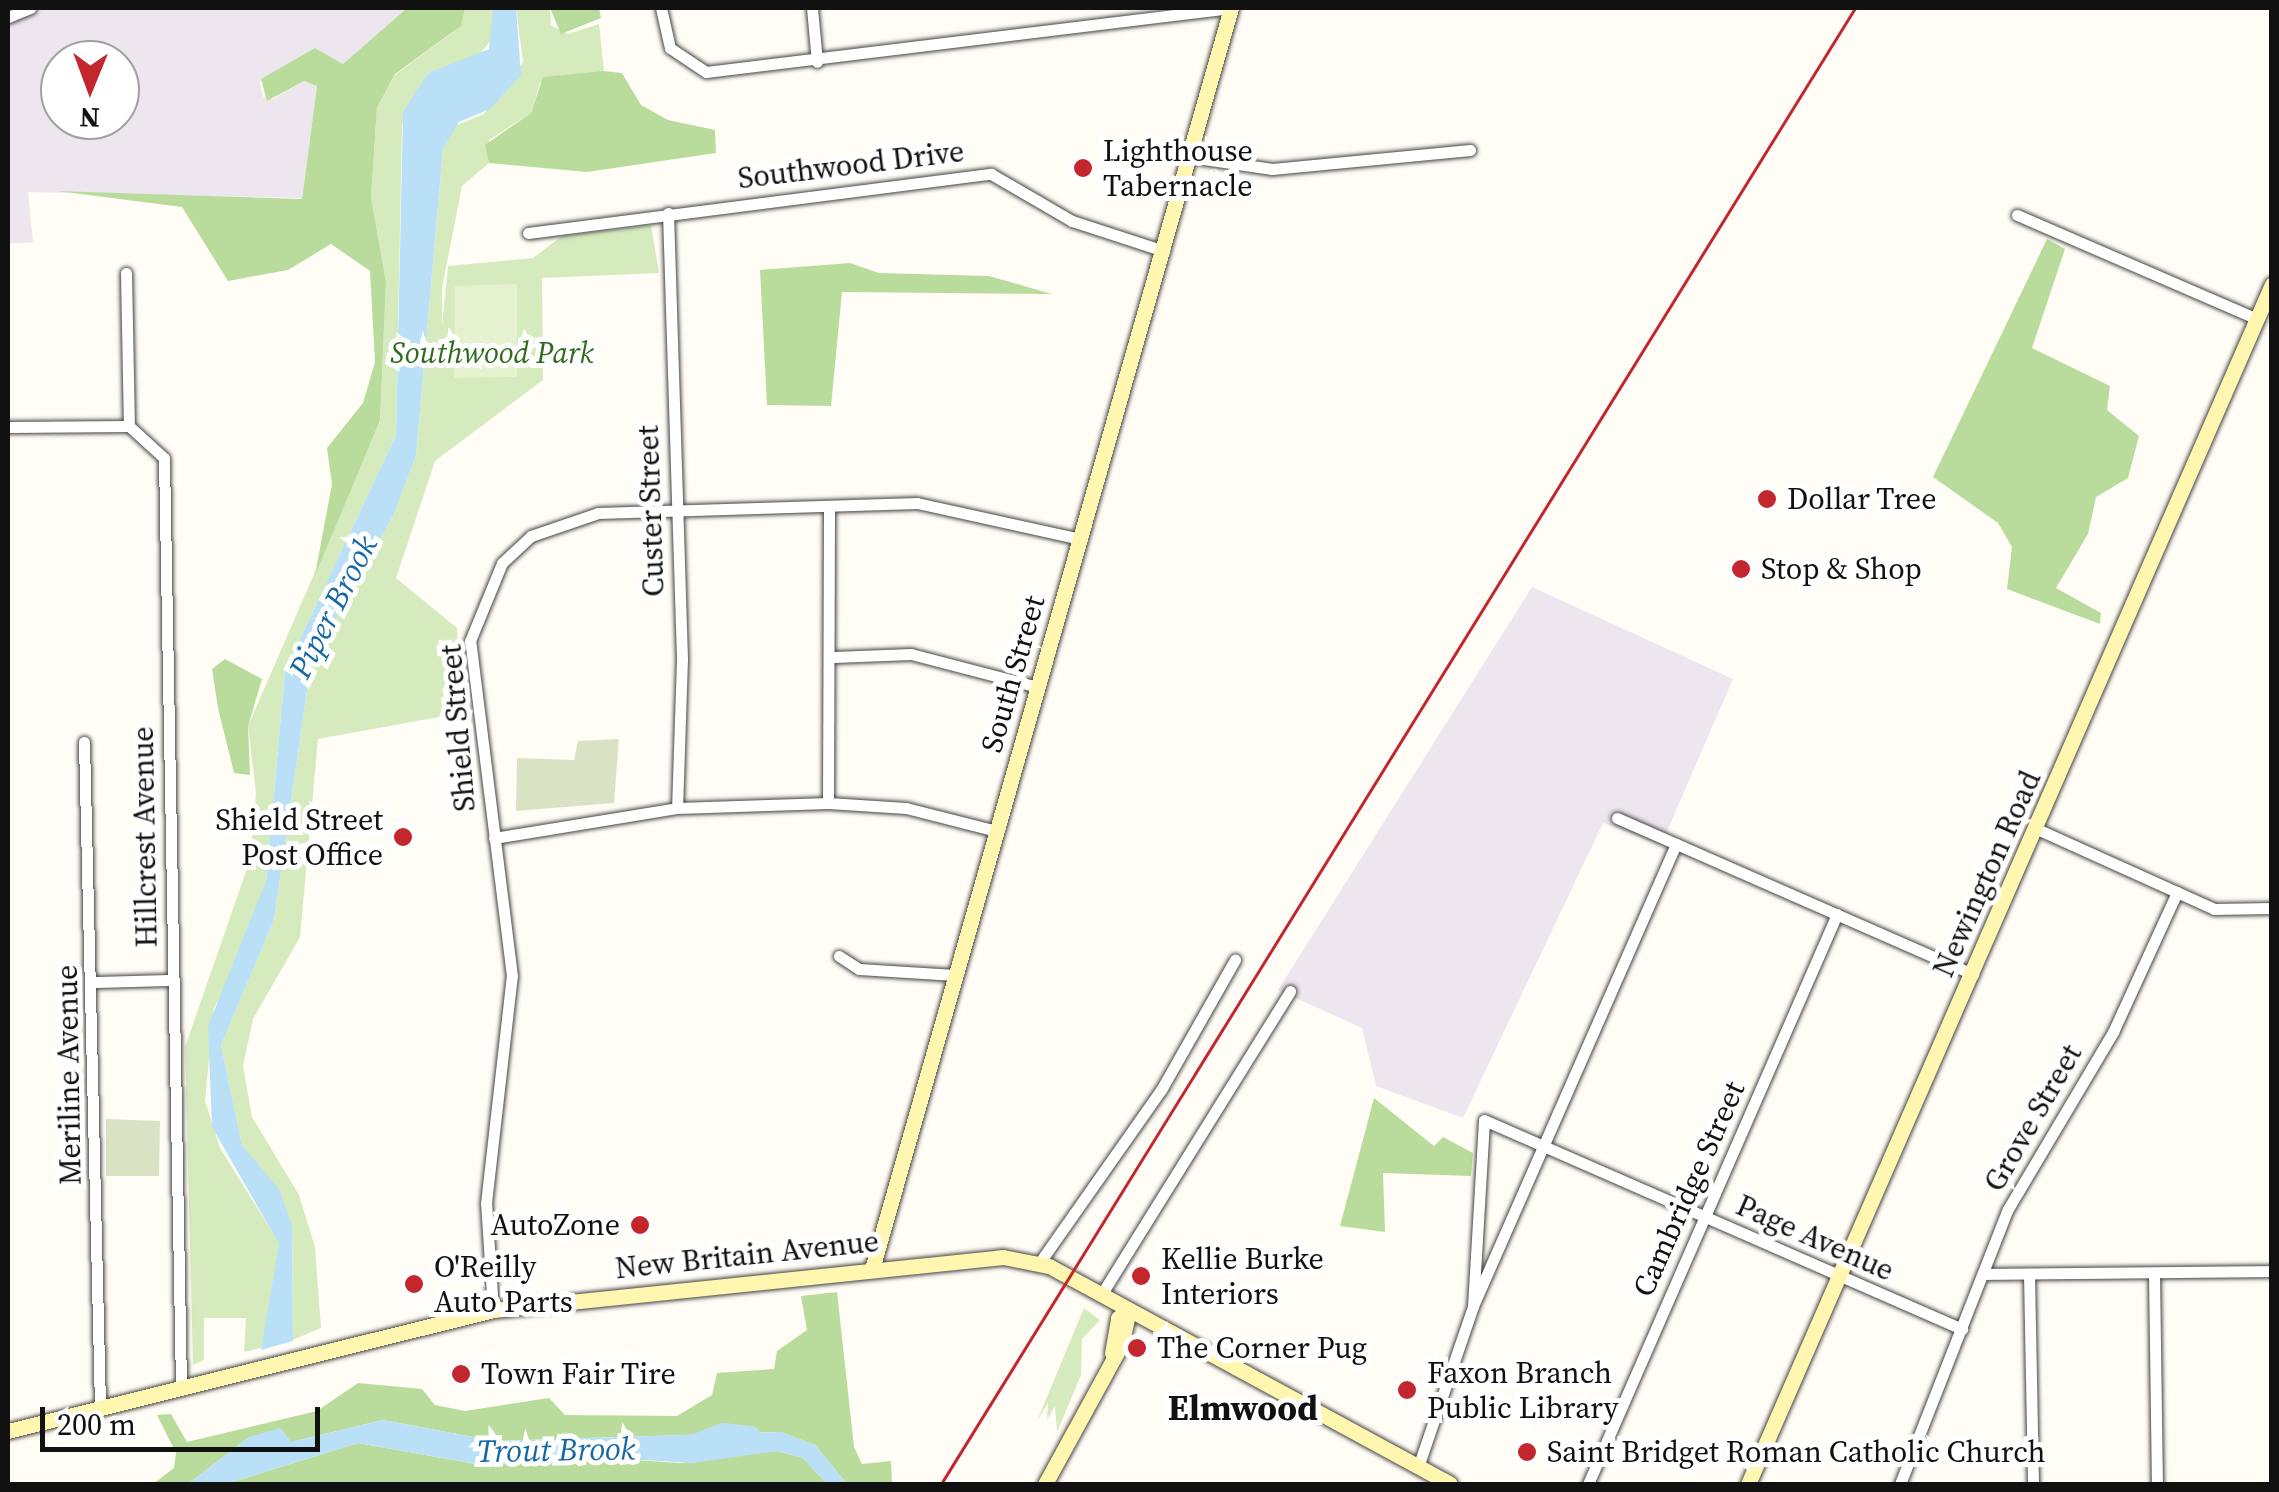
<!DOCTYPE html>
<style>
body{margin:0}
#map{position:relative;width:2279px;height:1492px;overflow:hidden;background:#fffdf5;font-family:"Source Serif 4",serif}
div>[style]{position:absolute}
.industrial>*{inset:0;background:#eee6ef}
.green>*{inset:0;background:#d5ebbd}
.forest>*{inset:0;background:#b9dc9c}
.cemetery>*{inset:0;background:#d9e3c4}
.pitch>*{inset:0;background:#e6f2cf}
.water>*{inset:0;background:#b9e0f7}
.river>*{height:18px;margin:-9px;padding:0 9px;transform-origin:9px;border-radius:9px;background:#b9e0f7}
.roads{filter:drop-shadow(0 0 2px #444) drop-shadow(0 0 2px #444)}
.street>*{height:11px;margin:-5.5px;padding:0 5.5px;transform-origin:5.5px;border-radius:5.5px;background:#fff}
.secondary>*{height:15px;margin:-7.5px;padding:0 7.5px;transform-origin:7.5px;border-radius:7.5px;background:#fff6b0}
.rail>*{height:2.5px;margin:-1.25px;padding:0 1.25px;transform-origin:1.25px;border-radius:1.25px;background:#c4262e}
.dots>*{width:28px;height:28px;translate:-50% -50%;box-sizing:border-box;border:5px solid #fff;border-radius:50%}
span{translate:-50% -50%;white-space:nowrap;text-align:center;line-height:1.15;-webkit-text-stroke:10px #fff;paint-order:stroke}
.poi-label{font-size:30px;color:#111}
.left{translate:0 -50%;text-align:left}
.right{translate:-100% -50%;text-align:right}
.street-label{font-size:30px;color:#111}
.park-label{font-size:30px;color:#2f6b1f;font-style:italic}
.water-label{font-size:32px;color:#1768a6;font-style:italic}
.quarter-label{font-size:35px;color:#111;font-weight:700}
.frame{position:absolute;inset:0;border:10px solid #111;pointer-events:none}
.north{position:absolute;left:40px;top:40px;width:100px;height:100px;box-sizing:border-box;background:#fff;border:2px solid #a0a0a0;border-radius:50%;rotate:181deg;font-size:28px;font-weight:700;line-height:40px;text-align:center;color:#111}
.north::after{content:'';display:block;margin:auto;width:35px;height:45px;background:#c4262e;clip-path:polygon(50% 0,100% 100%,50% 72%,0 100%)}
.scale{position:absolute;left:40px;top:1407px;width:280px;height:45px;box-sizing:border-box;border:5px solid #111;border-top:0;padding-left:12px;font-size:30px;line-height:35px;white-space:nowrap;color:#111;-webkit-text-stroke:8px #fff;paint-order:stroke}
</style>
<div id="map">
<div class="industrial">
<div style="clip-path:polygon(evenodd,8px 8px,407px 8px,343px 64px,315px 48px,260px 82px,263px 97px,273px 99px,304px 81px,317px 86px,302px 198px,28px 192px,33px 242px,8px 244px,8px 8px,60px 60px,120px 60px,120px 120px,60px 120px,60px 60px)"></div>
<div style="clip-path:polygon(1532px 587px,1733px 679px,1661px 845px,1603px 823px,1463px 1118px,1376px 1086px,1362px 1028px,1278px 990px)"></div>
</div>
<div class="green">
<div style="clip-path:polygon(465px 8px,493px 8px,498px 32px,478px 56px,428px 73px,402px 124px,396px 435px,285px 671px,266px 881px,253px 932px,214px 1008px,205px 1101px,220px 1148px,279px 1243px,272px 1312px,261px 1348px,244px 1352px,246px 1318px,204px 1318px,204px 1360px,193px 1365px,185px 1047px,250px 860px,256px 793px,248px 726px,380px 422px,386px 282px,371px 197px,377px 108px,395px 75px,456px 30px)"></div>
<div style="clip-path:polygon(516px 8px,550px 8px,551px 25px,568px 34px,599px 24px,604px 71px,540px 83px,531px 113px,489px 140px,489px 163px,462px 186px,442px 288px,442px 325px,448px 266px,533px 258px,562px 236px,651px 225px,659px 273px,542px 278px,543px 380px,435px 461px,396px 578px,457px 628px,461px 713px,318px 739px,300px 937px,253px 1019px,243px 1066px,252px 1117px,299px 1195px,315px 1247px,321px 1328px,293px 1340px,292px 1225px,242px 1145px,221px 1045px,274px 920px,311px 663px,393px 516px,416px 456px,443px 149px,455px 126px,484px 114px,523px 62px)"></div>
<div style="clip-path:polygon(1084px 1308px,1100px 1320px,1082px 1339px,1081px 1375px,1057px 1432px,1055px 1406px,1047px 1420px,1048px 1403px,1037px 1421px)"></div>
</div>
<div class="forest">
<div style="clip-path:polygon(407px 8px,465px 8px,461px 26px,395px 74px,377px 108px,371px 197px,386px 282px,380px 421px,315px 575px,332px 484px,327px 448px,363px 403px,375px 362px,370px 271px,331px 244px,288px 270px,228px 281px,182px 207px,57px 191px,302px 199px,317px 86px,304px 81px,267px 101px,261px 79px,315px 48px,343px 64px)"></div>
<div style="clip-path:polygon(550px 8px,599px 8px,601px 18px,561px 34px)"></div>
<div style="clip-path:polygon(604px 71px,622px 73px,641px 105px,668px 120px,715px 130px,716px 153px,587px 172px,489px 163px,485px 145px,531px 113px,543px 77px)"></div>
<div style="clip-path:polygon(2047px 239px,2065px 249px,2032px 348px,2110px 386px,2107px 410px,2139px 436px,2128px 478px,2096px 497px,2088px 534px,2056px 588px,2101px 613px,2100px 624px,2007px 589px,2012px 547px,1998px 523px,1933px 477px)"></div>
<div style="clip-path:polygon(850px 263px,879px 273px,989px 276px,1052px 294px,842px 292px,831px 406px,767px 405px,760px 270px)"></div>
<div style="clip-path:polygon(225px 659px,262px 679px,248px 726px,250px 775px,234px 773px,218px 708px,212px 669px)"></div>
<div style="clip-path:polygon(1374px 1098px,1434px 1146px,1443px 1137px,1473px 1153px,1471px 1176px,1383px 1173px,1385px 1232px,1340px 1226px)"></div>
<div style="clip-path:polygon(837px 1292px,854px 1447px,862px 1464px,891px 1461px,892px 1484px,847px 1484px,815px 1445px,781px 1432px,494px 1441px,383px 1420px,291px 1442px,249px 1437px,188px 1484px,153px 1484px,174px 1468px,176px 1453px,157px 1415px,171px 1414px,187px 1442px,317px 1411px,358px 1383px,422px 1389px,435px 1405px,465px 1411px,549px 1398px,565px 1415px,677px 1416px,712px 1395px,717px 1373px,774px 1369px,777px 1351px,807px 1330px,801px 1296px)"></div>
<div style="clip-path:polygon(358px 1443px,476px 1464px,574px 1456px,680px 1463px,777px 1451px,803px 1458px,827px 1484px,226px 1484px)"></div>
</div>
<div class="cemetery">
<div style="clip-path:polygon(619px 739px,614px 803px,516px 811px,517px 758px,574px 760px,578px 741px)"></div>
<div style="clip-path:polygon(106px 1119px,160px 1121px,159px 1176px,106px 1176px)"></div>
</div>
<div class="pitch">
<div style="clip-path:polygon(517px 284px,517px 377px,454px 378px,455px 286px)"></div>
</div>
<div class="water">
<div style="clip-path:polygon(493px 8px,516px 8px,521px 75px,490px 109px,459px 122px,443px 149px,416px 456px,393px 516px,311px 663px,274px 920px,221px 1045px,242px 1145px,279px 1189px,292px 1225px,293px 1341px,261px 1350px,279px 1244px,212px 1127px,208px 1026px,266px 881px,285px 671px,396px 435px,403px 112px,428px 73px,489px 49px)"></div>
<div style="clip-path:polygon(383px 1420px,494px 1441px,781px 1432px,815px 1445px,847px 1484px,827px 1484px,803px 1458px,777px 1451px,693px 1463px,574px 1456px,476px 1464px,358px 1443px,226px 1484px,188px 1484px,249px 1437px,281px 1428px,291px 1442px)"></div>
</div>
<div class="river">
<div style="left:695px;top:1443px;width:30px;rotate:-21deg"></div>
<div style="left:723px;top:1432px;width:28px;rotate:6deg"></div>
</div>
<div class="roads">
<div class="street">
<div style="left:661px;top:8px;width:41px;rotate:77.3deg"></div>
<div style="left:670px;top:48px;width:43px;rotate:33.7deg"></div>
<div style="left:706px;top:72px;width:529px;rotate:-6.95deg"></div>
<div style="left:812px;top:8px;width:54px;rotate:84.7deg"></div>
<div style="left:8px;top:17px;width:24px;rotate:-22deg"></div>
<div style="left:1190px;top:157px;width:83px;rotate:8.3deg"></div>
<div style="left:1272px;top:169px;width:199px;rotate:-5.5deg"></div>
<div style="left:668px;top:213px;width:446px;rotate:88.2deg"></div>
<div style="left:682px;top:659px;width:149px;rotate:91.9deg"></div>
<div style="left:2017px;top:215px;width:262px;rotate:23.4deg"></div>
<div style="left:528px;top:233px;width:467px;rotate:-7.3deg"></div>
<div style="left:991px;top:174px;width:94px;rotate:30.1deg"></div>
<div style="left:1072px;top:221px;width:97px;rotate:18.1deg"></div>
<div style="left:126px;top:273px;width:153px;rotate:88.9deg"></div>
<div style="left:8px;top:427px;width:121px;rotate:-0.5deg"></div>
<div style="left:129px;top:426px;width:47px;rotate:42.4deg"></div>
<div style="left:164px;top:458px;width:928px;rotate:88.95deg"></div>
<div style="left:834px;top:657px;width:77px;rotate:-2.2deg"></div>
<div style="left:911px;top:654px;width:131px;rotate:14.6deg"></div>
<div style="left:84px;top:742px;width:665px;rotate:88.62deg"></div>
<div style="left:828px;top:803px;width:297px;rotate:-89.8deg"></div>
<div style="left:1617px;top:818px;width:389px;rotate:23.7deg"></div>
<div style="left:2037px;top:829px;width:194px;rotate:24.3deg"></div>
<div style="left:2214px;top:909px;width:58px;rotate:-1deg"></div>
<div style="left:494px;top:838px;width:185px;rotate:-9.3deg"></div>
<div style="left:677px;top:808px;width:151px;rotate:-1.9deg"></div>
<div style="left:828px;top:803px;width:78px;rotate:3.7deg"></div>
<div style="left:906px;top:808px;width:94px;rotate:14.2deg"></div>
<div style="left:839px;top:956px;width:24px;rotate:33deg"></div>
<div style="left:859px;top:969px;width:96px;rotate:3.6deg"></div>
<div style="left:93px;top:982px;width:79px;rotate:-1.5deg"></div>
<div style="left:1040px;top:1262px;width:210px;rotate:-54.9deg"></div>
<div style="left:1161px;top:1090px;width:150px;rotate:-60.4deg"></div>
<div style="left:2154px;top:1273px;width:211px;rotate:89.2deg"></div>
<div style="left:1984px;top:1274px;width:288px;rotate:-0.6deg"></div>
<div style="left:2029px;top:1274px;width:210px;rotate:88.9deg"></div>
<div style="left:1101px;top:1295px;width:358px;rotate:-58.1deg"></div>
<div style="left:1473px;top:1306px;width:186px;rotate:-86.6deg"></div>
<div style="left:1484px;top:1120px;width:522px;rotate:23.62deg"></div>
<div style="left:493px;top:1310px;width:107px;rotate:-93.7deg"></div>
<div style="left:486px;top:1203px;width:228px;rotate:-83.5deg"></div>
<div style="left:512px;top:976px;width:338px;rotate:-97.1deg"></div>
<div style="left:470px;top:641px;width:84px;rotate:-67.7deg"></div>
<div style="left:502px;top:563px;width:40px;rotate:-43deg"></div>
<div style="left:531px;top:536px;width:71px;rotate:-18.9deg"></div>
<div style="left:598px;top:513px;width:319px;rotate:-1.8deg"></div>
<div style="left:917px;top:503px;width:168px;rotate:12.4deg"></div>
<div style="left:1418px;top:1467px;width:170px;rotate:-71.1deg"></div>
<div style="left:1473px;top:1306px;width:505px;rotate:-66.28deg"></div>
<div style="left:1588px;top:1484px;width:622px;rotate:-66.4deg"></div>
<div style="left:1900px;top:1484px;width:295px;rotate:-68.6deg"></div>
<div style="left:2008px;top:1209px;width:206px;rotate:-59.3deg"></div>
<div style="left:2113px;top:1032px;width:154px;rotate:-65.4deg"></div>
</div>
<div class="secondary">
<div style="left:872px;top:1269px;width:1311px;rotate:-74.11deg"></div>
<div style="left:1112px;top:1353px;width:36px;rotate:-80deg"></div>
<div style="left:1118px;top:1318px;width:13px;rotate:-32deg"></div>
<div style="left:8px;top:1431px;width:500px;rotate:-14deg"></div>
<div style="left:493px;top:1310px;width:513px;rotate:-5.93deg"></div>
<div style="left:1003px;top:1257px;width:47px;rotate:11.1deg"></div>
<div style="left:1049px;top:1266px;width:456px;rotate:28.5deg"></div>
<div style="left:1045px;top:1484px;width:158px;rotate:-61.3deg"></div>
<div style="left:1121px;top:1345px;width:35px;rotate:-77deg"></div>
<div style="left:1748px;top:1484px;width:1309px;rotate:-66.41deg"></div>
</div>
</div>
<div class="rail">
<div style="left:941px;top:1484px;width:1736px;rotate:-58.23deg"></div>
</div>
<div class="dots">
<div style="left:1083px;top:168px;background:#c4262e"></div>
<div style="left:1767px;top:499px;background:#c4262e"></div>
<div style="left:1741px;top:569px;background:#c4262e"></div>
<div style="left:403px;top:837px;background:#c4262e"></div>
<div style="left:640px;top:1225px;background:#c4262e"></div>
<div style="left:1141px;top:1276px;background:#c4262e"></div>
<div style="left:414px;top:1284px;background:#c4262e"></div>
<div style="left:1137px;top:1348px;background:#c4262e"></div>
<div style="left:461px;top:1374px;background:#c4262e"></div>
<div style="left:1407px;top:1390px;background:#c4262e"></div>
<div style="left:1527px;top:1452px;background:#c4262e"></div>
</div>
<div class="poi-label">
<span class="left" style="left:1103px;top:168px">Lighthouse<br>Tabernacle</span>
<span class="left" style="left:1787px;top:499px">Dollar Tree</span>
<span class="left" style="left:1761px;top:569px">Stop &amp; Shop</span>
<span class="right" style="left:383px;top:837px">Shield Street<br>Post Office</span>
<span class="right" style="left:620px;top:1225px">AutoZone</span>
<span class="left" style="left:1161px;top:1276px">Kellie Burke<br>Interiors</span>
<span class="left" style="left:434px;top:1284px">O'Reilly<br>Auto Parts</span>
<span class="left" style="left:1157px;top:1348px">The Corner Pug</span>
<span class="left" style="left:1427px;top:1390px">Faxon Branch<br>Public Library</span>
<span class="left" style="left:481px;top:1374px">Town Fair Tire</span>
<span class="left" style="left:1547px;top:1452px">Saint Bridget Roman Catholic Church</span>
</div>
<div class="street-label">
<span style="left:851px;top:165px;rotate:-7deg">Southwood Drive</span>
<span style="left:651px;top:511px;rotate:-92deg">Custer Street</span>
<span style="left:1013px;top:674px;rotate:-74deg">South Street</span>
<span style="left:458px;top:728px;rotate:-95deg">Shield Street</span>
<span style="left:145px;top:837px;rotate:-91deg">Hillcrest Avenue</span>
<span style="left:1987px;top:874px;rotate:-66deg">Newington Road</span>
<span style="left:69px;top:1075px;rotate:-91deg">Meriline Avenue</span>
<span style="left:2033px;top:1118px;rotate:-60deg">Grove Street</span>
<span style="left:1689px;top:1189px;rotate:-66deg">Cambridge Street</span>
<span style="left:1815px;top:1238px;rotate:24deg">Page Avenue</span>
<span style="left:747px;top:1255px;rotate:-6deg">New Britain Avenue</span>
</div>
<div class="park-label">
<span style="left:492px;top:353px">Southwood Park</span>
</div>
<div class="water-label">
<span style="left:333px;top:607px;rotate:-63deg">Piper Brook</span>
<span style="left:556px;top:1450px;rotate:-1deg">Trout Brook</span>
</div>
<div class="quarter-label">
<span style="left:1243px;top:1408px">Elmwood</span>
</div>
<div class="frame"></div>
<div class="north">N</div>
<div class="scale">200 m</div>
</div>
